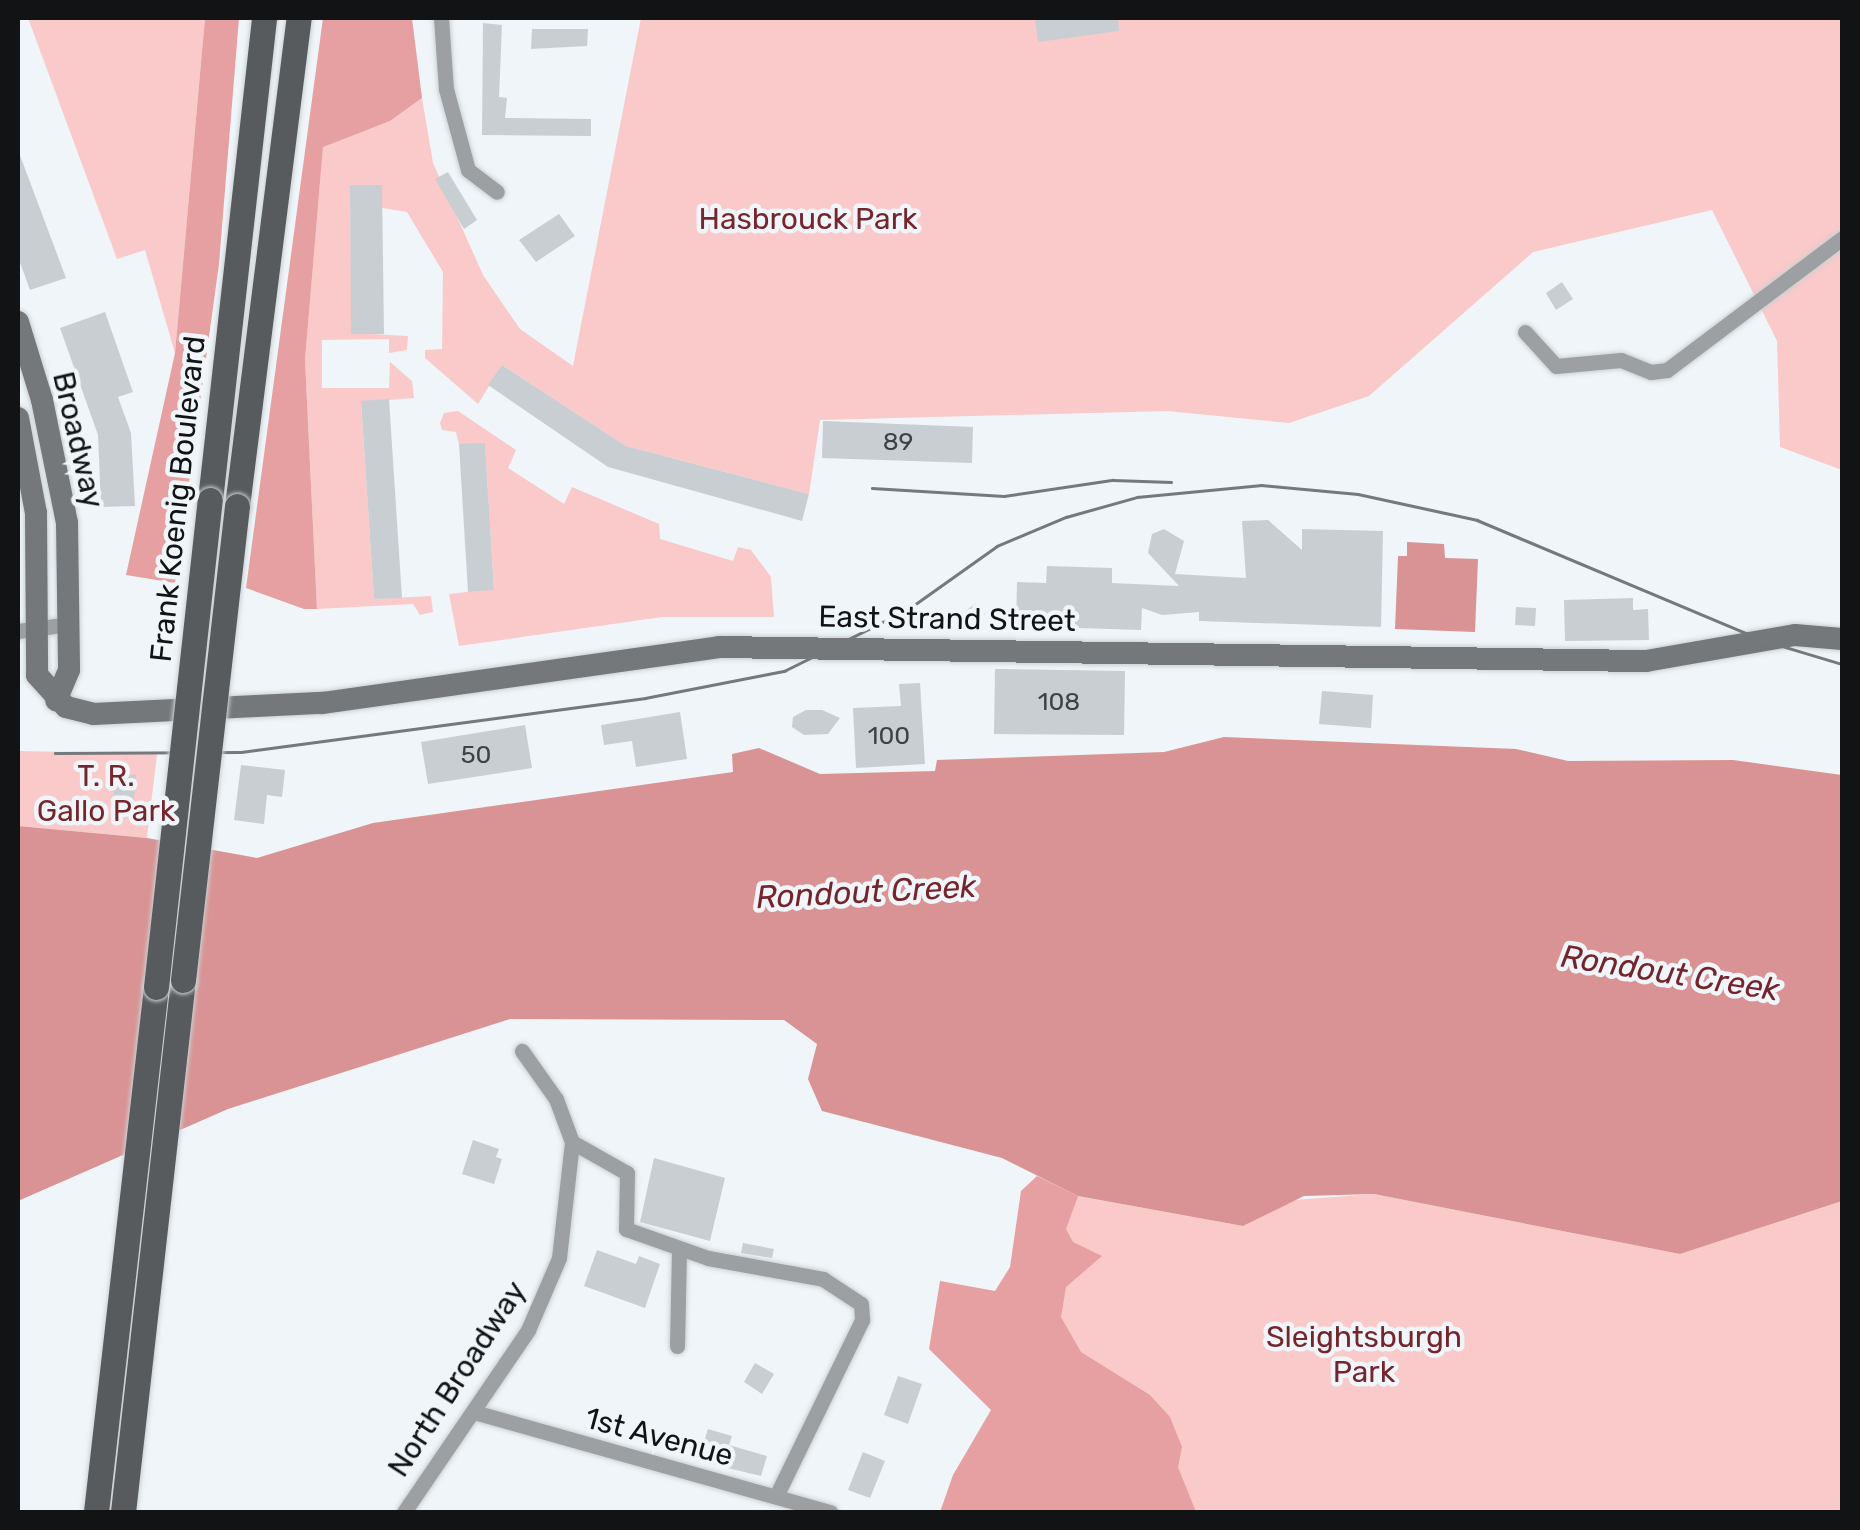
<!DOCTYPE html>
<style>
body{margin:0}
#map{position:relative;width:1860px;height:1530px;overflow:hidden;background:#eff5f9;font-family:Rubik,sans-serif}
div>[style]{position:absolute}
.green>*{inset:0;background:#fac9c9}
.forest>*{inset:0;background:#e7a0a1}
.water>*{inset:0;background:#d99394}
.building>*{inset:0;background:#c9ced2}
.roads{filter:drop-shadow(0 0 2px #cbd1d4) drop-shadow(0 0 2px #cbd1d4)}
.street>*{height:15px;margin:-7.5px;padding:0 7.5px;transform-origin:7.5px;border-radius:7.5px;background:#9da0a2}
.secondary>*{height:22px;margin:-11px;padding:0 11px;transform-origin:11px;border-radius:11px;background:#74787a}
.primary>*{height:25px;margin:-12.5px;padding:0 12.5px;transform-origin:12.5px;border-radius:12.5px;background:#575b5e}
.tram>*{height:2.5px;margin:-1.25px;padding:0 1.25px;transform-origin:1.25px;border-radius:1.25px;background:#75797b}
.bridges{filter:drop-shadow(0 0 2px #cbd1d4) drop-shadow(0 0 2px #cbd1d4)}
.primary-bridge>*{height:25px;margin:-12.5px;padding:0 12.5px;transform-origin:12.5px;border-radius:12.5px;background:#575b5e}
span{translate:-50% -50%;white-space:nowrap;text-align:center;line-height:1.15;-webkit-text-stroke:9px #eff5f9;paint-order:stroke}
.number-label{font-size:25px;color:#3f4244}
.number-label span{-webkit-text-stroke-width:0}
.park-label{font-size:30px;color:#77252d}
.street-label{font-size:30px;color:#111314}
.water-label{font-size:32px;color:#76242c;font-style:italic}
.frame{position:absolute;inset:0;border:20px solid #111314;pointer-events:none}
</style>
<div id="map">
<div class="green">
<div style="clip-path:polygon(28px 18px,205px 18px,175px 353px,145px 250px,117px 259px)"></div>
<div style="clip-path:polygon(641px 18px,1842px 18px,1842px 470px,1780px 447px,1777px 341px,1712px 210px,1533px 252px,1369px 396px,1289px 423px,1167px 411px,820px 420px,809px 494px,626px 446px,502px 365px,478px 404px,425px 358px,425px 350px,442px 349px,443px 272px,407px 212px,382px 208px,350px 185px,352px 333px,408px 336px,407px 350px,389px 353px,389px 339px,322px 340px,322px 388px,389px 388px,390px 362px,412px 381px,414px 398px,361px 402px,374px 599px,431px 596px,433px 612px,420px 615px,413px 604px,317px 609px,305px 360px,323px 146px,390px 121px,422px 98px,433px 163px,483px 275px,520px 329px,573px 366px)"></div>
<div style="clip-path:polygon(458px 411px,516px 450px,508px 468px,564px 504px,572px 487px,659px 524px,660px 539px,733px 561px,738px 547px,751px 550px,771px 577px,774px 617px,662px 617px,459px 646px,449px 594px,494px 589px,485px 444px,459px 444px,456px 432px,442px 430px,440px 423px,444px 413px)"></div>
<div style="clip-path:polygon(18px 751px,157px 754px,147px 838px,18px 826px)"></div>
<div style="clip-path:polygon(1037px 1176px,1078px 1196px,1243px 1226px,1294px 1200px,1374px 1194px,1680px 1254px,1842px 1201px,1842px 1512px,1008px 1512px,1014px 1357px)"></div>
</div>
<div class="forest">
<div style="clip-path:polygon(205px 18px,239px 18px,219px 264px,175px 583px,126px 575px,175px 353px)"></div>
<div style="clip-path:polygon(323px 18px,412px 18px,422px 98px,390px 121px,323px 147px,305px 360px,317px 609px,304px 609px,246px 588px)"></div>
<div style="clip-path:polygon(1037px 1176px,1078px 1196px,1066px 1229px,1073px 1242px,1102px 1256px,1066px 1287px,1061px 1317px,1081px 1352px,1150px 1395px,1170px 1417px,1182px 1447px,1178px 1467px,1196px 1512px,940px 1512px,953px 1475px,991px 1410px,929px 1349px,940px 1281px,995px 1291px,1010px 1267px,1021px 1191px)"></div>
</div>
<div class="water">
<div style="clip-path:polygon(1407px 542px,1444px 544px,1445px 558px,1478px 559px,1475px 632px,1395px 629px,1398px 556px,1407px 556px)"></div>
<div style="clip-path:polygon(1224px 737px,1516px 749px,1568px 761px,1733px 760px,1842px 775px,1842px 1201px,1680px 1254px,1374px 1194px,1304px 1196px,1243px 1226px,1078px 1196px,1002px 1158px,822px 1111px,808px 1079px,817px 1044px,784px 1020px,510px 1019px,228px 1109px,18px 1201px,18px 826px,147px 838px,257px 858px,373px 823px,733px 772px,732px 754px,759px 748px,820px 774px,935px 771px,937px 760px,1164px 752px)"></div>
</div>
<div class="building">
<div style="clip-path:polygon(1118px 18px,1119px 31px,1038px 42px,1035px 19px)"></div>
<div style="clip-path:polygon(483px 23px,502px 25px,499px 97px,507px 98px,505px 118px,591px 119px,591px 136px,482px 135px)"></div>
<div style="clip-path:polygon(532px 29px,588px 29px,587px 46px,531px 49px)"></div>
<div style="clip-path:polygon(18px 150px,66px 278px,30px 290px,18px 257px)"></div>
<div style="clip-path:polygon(448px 172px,477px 220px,464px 229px,435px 179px)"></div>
<div style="clip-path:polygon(350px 185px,382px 185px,384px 334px,351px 334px)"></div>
<div style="clip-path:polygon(559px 214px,575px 236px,536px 262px,519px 240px)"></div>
<div style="clip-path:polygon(1562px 282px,1573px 299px,1556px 310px,1546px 293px)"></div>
<div style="clip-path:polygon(105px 312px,133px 392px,118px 397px,131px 433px,135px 506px,101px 507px,98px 435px,60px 328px)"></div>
<div style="clip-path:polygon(502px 365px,626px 446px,809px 494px,802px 521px,608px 467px,488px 385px)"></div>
<div style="clip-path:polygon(389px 399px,402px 598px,374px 599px,361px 401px)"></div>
<div style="clip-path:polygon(823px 421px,973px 427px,972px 463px,822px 458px)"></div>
<div style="clip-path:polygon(485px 443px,494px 590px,468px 592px,459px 444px)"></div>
<div style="clip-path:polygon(1268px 520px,1302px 550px,1302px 529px,1383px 531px,1381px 627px,1199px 621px,1199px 612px,1162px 615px,1142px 608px,1141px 630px,1016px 626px,1017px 582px,1046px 583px,1047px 566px,1112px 568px,1112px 583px,1179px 586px,1148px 553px,1152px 534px,1164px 529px,1184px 541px,1175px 574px,1246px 578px,1242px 521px)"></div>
<div style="clip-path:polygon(1633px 598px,1633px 610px,1648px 609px,1649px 640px,1565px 641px,1564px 600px)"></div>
<div style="clip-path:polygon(976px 603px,985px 614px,971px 624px,963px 613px)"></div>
<div style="clip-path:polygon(1516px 607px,1536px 608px,1535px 626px,1515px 625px)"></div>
<div style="clip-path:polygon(995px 669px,1125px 671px,1124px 735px,994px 734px)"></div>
<div style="clip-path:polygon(920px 683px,925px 764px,856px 768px,853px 708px,901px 706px,899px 684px)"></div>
<div style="clip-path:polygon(1322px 691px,1373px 695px,1371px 728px,1319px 724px)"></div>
<div style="clip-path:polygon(806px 710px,822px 710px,840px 718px,828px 734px,804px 735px,792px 727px,793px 717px)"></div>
<div style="clip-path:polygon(680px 712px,687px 759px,636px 767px,632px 741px,604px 745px,601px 725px)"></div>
<div style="clip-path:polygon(525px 725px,532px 768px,428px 784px,421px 742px)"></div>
<div style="clip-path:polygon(241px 765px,285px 770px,282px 797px,267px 795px,264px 824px,234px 820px)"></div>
<div style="clip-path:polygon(116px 773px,136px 775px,133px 812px,112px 810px)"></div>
<div style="clip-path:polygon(473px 1140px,499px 1149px,496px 1157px,502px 1159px,494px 1184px,462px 1174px)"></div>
<div style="clip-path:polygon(654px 1158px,725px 1178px,710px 1241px,640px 1222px)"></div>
<div style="clip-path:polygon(743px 1243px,774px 1249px,772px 1258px,741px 1253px)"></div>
<div style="clip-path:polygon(597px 1250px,636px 1264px,639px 1256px,660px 1264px,645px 1308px,584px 1286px)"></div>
<div style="clip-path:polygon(755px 1363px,774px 1374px,762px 1394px,744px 1382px)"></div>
<div style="clip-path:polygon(898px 1376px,922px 1384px,908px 1424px,884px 1415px)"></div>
<div style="clip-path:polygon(708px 1429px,732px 1436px,729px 1445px,767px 1456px,761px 1476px,698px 1461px)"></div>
<div style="clip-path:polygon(863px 1452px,885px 1461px,870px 1498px,848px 1490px)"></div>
</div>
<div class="roads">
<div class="street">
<div style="left:441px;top:18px;width:71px;rotate:86deg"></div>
<div style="left:446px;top:89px;width:84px;rotate:74.8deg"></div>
<div style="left:468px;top:170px;width:36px;rotate:37deg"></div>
<div style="left:1525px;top:332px;width:46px;rotate:47.6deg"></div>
<div style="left:1556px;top:366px;width:65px;rotate:-5.3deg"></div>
<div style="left:1621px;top:360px;width:32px;rotate:22deg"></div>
<div style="left:1651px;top:372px;width:16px;rotate:-7deg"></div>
<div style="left:1667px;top:370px;width:219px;rotate:-37deg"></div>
<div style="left:18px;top:631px;width:51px;rotate:-7.8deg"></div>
<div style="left:572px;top:1142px;width:63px;rotate:29.4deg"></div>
<div style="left:627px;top:1173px;width:56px;rotate:91deg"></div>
<div style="left:626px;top:1229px;width:87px;rotate:19.5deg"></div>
<div style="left:708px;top:1258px;width:117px;rotate:10.3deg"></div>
<div style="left:823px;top:1279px;width:45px;rotate:33.3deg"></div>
<div style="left:861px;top:1304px;width:16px;rotate:86deg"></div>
<div style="left:862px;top:1320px;width:196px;rotate:116deg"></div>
<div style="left:677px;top:1346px;width:96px;rotate:-88.8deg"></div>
<div style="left:474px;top:1412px;width:370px;rotate:15.7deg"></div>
<div style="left:404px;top:1512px;width:220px;rotate:-55.7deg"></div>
<div style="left:528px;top:1330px;width:78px;rotate:-66.7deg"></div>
<div style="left:559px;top:1258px;width:117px;rotate:-83.6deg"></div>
<div style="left:572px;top:1142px;width:46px;rotate:-110.4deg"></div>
<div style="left:556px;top:1099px;width:59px;rotate:-125.3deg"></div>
</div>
<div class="secondary">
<div style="left:18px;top:322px;width:82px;rotate:72.9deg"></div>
<div style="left:42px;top:400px;width:126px;rotate:78.5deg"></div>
<div style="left:67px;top:523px;width:147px;rotate:89.2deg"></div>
<div style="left:69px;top:670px;width:33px;rotate:113deg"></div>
<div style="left:18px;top:418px;width:97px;rotate:79.3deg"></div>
<div style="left:36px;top:513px;width:162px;rotate:89.6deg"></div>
<div style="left:37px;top:675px;width:43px;rotate:47.8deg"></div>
<div style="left:66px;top:707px;width:29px;rotate:14deg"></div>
<div style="left:94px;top:714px;width:228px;rotate:-2.8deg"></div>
<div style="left:322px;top:703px;width:401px;rotate:-8deg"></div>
<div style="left:719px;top:647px;width:927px;rotate:0.87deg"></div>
<div style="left:1646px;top:661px;width:151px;rotate:-9.9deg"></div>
<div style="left:1795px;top:635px;width:47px;rotate:4.9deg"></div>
</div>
<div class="primary">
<div style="left:210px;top:500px;width:485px;rotate:-83.6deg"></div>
<div style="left:237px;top:506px;width:492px;rotate:-82.8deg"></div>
<div style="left:96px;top:1512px;width:528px;rotate:-83.48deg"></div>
<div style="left:123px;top:1512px;width:535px;rotate:-83.57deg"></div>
</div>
</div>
<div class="tram">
<div style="left:872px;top:488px;width:132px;rotate:3.5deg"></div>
<div style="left:1004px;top:496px;width:110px;rotate:-8.4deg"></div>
<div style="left:1113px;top:480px;width:58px;rotate:2deg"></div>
<div style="left:55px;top:753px;width:186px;rotate:-0.3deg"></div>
<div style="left:241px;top:752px;width:408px;rotate:-7.6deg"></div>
<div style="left:645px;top:698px;width:142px;rotate:-11deg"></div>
<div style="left:784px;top:671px;width:137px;rotate:-26.4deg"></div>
<div style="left:907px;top:610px;width:110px;rotate:-35.4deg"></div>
<div style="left:997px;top:546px;width:75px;rotate:-22.8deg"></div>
<div style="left:1066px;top:517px;width:74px;rotate:-15.7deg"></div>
<div style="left:1137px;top:497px;width:125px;rotate:-5.5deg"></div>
<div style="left:1261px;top:485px;width:97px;rotate:5.3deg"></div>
<div style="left:1358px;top:494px;width:122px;rotate:12.3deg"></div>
<div style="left:1477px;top:520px;width:309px;rotate:22.8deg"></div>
<div style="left:1762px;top:640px;width:84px;rotate:16.7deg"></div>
</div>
<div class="bridges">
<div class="primary-bridge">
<div style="left:183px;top:980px;width:477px;rotate:-83.5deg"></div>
<div style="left:156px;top:987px;width:490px;rotate:-83.7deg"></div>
</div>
</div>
<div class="number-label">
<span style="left:898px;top:442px">89</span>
<span style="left:1059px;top:702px">108</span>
<span style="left:889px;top:736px">100</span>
<span style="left:476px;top:755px">50</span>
</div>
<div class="park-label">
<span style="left:808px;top:219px">Hasbrouck Park</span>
<span style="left:106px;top:793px">T. R.<br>Gallo Park</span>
<span style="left:1364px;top:1354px">Sleightsburgh<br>Park</span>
</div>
<div class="street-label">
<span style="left:78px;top:440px;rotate:77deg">Broadway</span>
<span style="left:178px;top:499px;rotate:-84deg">Frank Koenig Boulevard</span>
<span style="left:947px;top:619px;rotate:1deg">East Strand Street</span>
<span style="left:457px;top:1379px;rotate:-57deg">North Broadway</span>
<span style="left:659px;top:1437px;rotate:15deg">1st Avenue</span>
</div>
<div class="water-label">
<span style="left:866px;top:892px;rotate:-3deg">Rondout Creek</span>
<span style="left:1670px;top:973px;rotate:9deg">Rondout Creek</span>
</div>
<div class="frame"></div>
</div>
